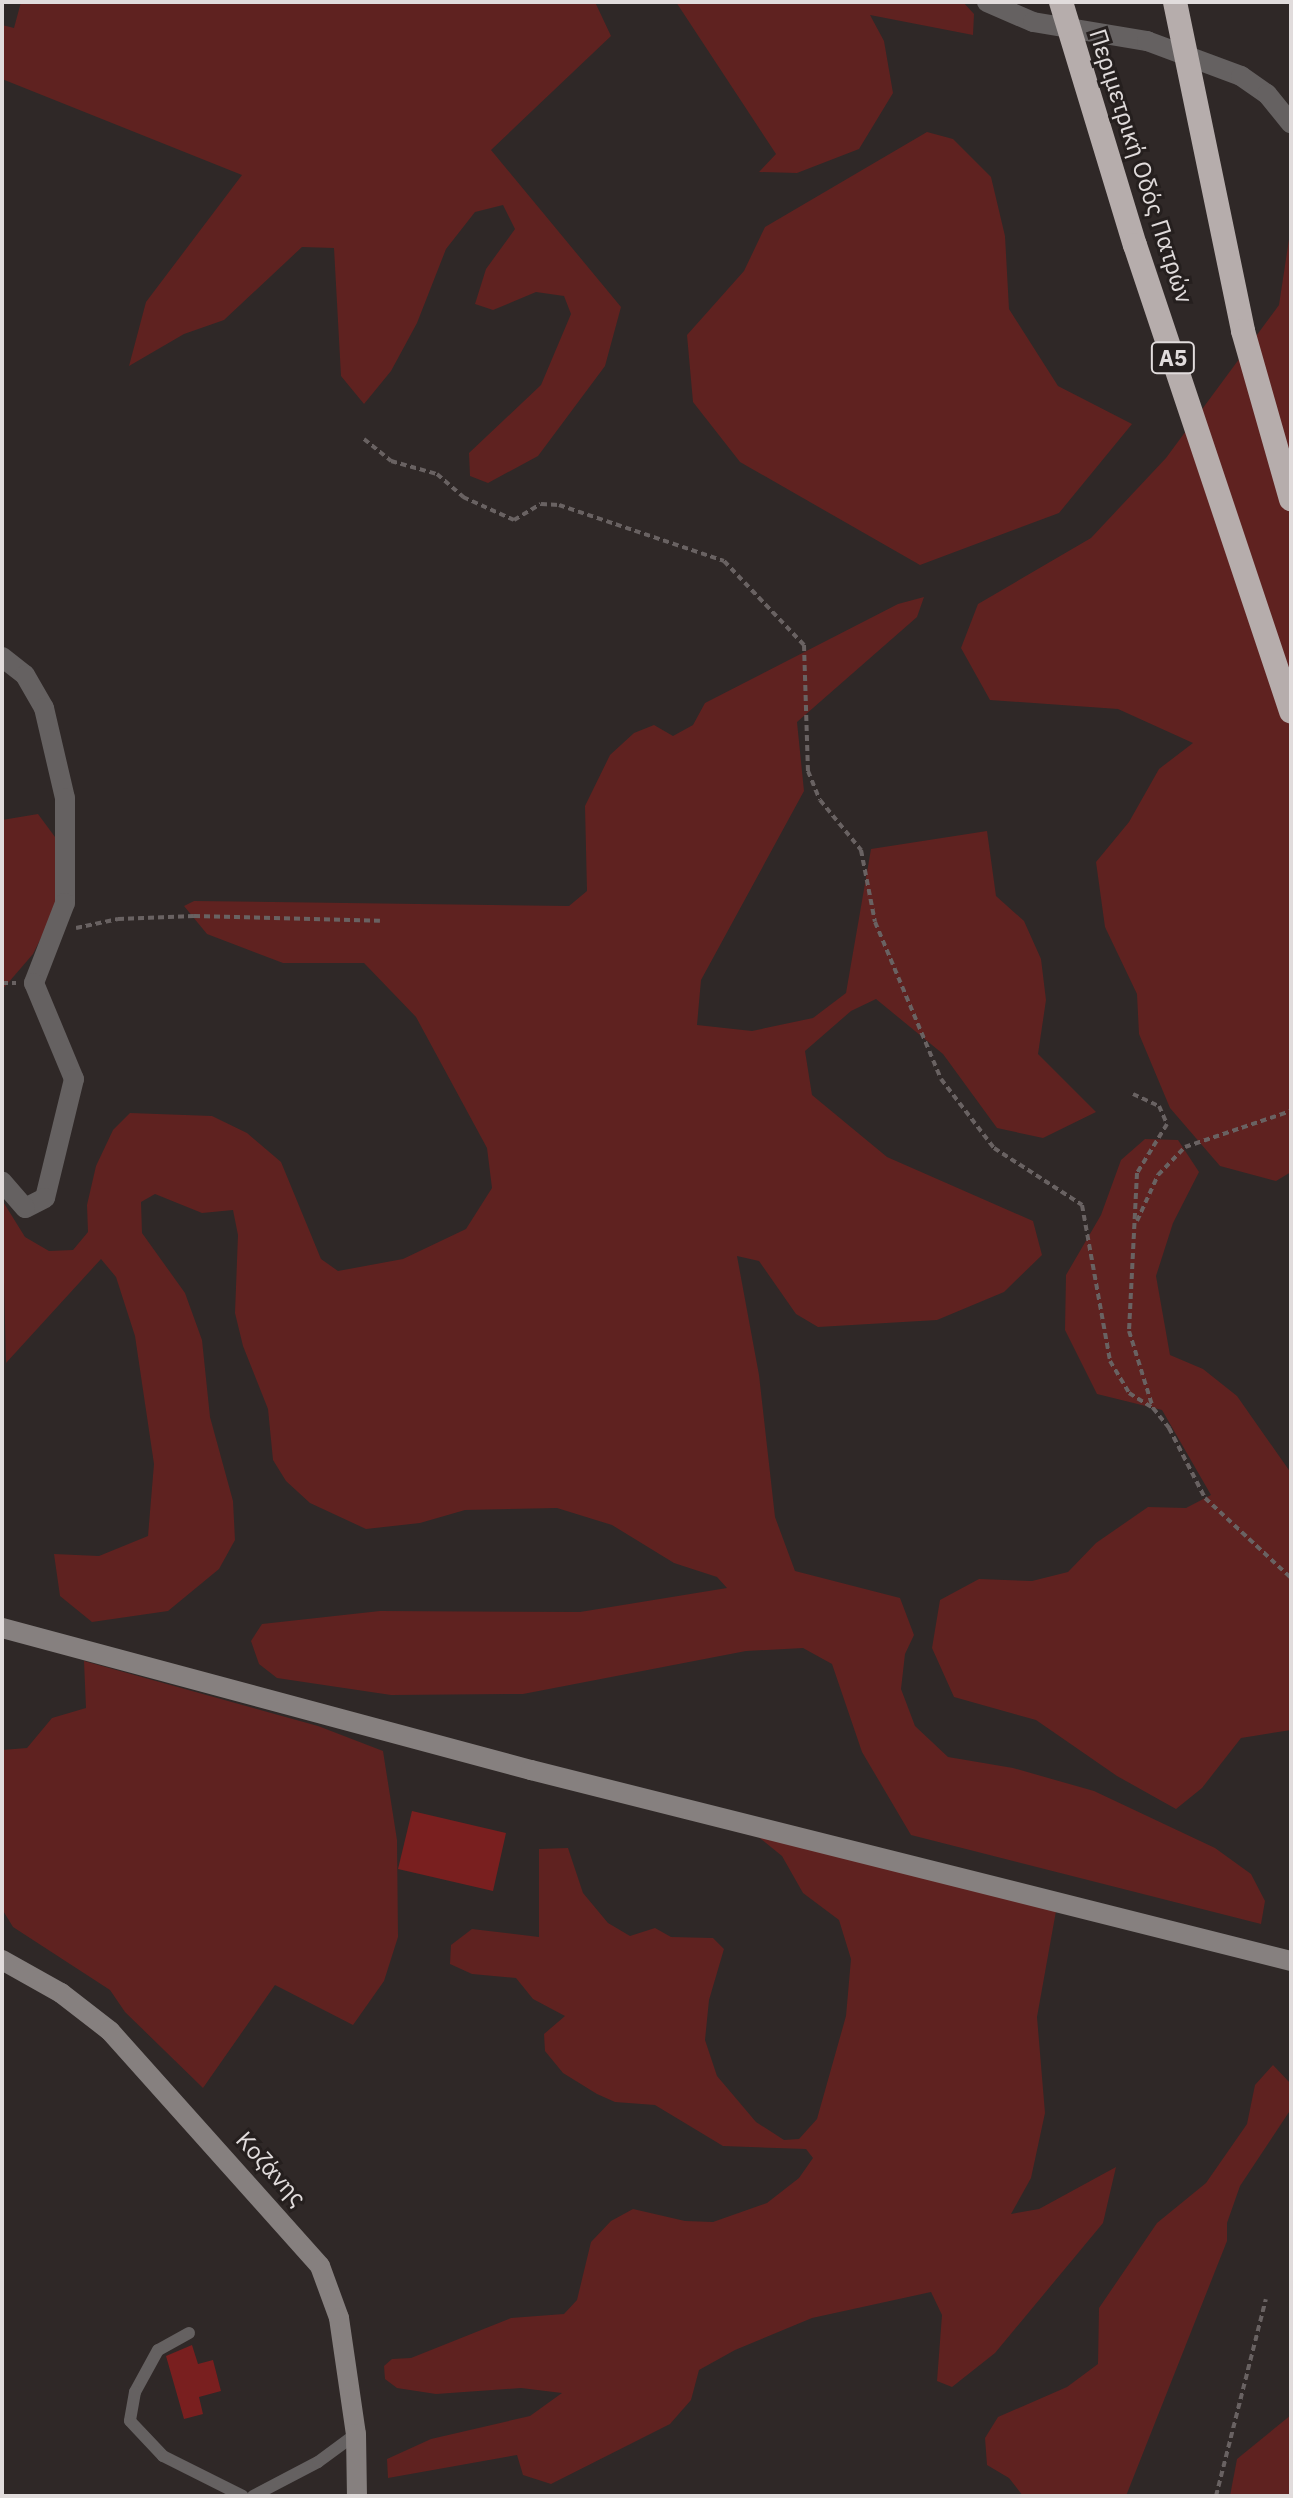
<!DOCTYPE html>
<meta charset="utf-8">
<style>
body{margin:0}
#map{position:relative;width:1293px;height:2498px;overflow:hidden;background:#2f2827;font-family:"IBM Plex Sans",sans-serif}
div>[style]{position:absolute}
.green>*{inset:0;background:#5f2220}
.building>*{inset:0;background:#791f1f}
.path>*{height:4px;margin-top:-2px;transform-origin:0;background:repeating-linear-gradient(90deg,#696262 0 6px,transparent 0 10px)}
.lane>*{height:12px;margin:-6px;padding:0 6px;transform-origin:6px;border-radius:6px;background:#656161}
.street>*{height:20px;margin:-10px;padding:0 10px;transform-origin:10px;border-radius:10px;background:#656161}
.secondary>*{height:20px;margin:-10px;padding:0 10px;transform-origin:10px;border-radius:10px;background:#86807f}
.highway>*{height:24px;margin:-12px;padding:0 12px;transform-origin:12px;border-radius:12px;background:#b6adac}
span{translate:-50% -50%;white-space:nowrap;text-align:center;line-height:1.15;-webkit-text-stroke:6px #251f1e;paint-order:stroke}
.shield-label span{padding:2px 6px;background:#251f1e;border:2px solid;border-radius:6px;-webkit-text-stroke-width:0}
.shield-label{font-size:22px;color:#e1dcdc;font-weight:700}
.street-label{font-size:24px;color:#e1dcdc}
.frame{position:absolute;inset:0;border:4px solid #e1dcdc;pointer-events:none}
</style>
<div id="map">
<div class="green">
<div style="clip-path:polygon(21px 2px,595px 2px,611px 36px,491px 150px,621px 307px,605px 366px,538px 456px,488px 483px,470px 476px,469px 453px,541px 385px,571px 314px,564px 296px,536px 292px,493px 310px,475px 304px,486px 269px,515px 229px,503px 205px,475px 212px,446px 249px,417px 323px,391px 371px,364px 404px,341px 376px,334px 248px,302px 247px,224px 320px,184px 334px,129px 366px,146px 302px,242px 175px,2px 79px,2px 25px,14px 28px)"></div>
<div style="clip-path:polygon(676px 2px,963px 2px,974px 14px,973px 35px,870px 15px,884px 41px,893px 93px,859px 149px,797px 173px,759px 172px,776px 154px)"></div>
<div style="clip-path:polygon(927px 132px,953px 139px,991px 177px,1005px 236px,1009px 309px,1058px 386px,1132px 424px,1059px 513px,920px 565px,740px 462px,693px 402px,687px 335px,744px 271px,765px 227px)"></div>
<div style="clip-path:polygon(1291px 226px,1291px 1172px,1276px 1181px,1220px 1166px,1170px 1108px,1139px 1034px,1137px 994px,1105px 927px,1096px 862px,1129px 822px,1159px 769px,1193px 743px,1118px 709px,990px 700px,961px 648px,978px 604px,1091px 538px,1166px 458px,1279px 305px)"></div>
<div style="clip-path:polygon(924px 597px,917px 617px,797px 722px,804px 791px,701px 980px,697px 1025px,752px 1031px,813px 1018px,846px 993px,871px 849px,987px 831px,996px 896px,1024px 921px,1041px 959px,1046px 1000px,1038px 1054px,1096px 1112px,1043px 1138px,997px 1128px,943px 1054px,876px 999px,851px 1011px,805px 1051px,812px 1095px,887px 1157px,1033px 1221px,1042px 1255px,1004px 1292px,937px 1320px,818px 1327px,796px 1314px,759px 1261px,737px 1256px,759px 1375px,775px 1517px,795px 1571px,900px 1598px,914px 1635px,905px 1654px,901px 1689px,915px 1726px,948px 1757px,1013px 1768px,1094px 1791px,1215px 1848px,1251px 1874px,1265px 1901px,1261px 1924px,911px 1835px,862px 1752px,832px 1664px,803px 1648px,746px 1651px,523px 1694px,391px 1695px,277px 1678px,259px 1664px,251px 1641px,262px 1624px,380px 1611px,580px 1612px,727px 1588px,717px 1577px,674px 1563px,612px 1525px,557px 1508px,465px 1510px,420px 1523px,366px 1529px,310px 1503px,286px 1481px,273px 1460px,268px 1409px,243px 1346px,235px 1313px,238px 1235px,233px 1210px,202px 1213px,155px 1194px,141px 1202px,142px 1233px,185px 1293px,202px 1340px,210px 1417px,233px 1501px,235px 1540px,219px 1569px,168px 1611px,92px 1622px,60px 1596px,54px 1554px,99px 1556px,148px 1536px,154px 1464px,135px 1336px,116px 1277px,101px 1259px,6px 1363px,2px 1200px,25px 1237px,49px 1251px,73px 1250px,88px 1232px,87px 1205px,96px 1166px,113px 1130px,130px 1113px,212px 1116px,247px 1133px,281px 1162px,321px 1259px,338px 1271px,403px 1259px,466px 1229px,492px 1188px,487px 1148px,416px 1017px,364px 963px,283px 963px,207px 934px,184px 906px,194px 901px,569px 906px,587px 891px,585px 806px,610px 755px,634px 733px,654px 725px,673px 736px,693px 725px,705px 703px,898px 604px)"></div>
<div style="clip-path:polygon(38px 814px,55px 837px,60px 900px,33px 954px,2px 990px,2px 820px)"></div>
<div style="clip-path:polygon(1145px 1139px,1178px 1140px,1199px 1172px,1173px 1223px,1156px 1276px,1170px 1355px,1203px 1369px,1237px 1396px,1291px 1473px,1291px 1730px,1241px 1738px,1202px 1788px,1176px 1809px,1117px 1776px,1036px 1720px,954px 1697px,932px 1648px,940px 1600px,979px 1579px,1032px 1581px,1068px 1572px,1096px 1543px,1148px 1507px,1186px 1508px,1211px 1495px,1162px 1410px,1097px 1394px,1065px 1330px,1066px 1275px,1101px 1215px,1121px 1160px)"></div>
<div style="clip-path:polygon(84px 1661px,318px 1726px,383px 1751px,397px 1840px,398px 1937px,384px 1981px,353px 2025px,275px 1985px,203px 2088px,125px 2012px,110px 1990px,13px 1927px,2px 1909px,2px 1750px,27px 1748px,52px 1718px,86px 1708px)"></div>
<div style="clip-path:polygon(750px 1830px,1056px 1911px,1037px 2017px,1045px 2113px,1031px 2178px,1011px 2214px,1039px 2209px,1116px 2167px,1103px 2223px,995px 2353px,952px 2387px,937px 2381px,942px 2315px,931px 2292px,812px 2318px,735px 2350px,699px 2370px,691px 2400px,670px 2424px,551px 2484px,523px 2475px,517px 2455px,388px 2478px,387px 2459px,431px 2439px,530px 2416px,562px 2393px,521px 2388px,436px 2394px,397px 2388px,385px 2379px,384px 2366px,392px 2359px,411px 2358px,511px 2318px,564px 2314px,577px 2300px,591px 2242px,611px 2221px,633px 2209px,685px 2221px,713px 2222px,767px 2203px,799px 2178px,813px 2158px,806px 2149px,723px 2146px,655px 2105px,615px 2102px,597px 2094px,563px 2073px,545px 2051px,544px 2034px,565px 2016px,533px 1999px,516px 1978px,472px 1974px,450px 1964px,451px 1945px,472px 1929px,539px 1937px,539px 1849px,568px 1848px,583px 1893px,608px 1923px,630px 1936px,655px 1928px,671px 1937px,713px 1938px,724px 1949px,709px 2000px,705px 2040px,717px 2076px,756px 2122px,784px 2140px,799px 2139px,817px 2119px,846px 2016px,851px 1959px,839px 1920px,803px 1893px,782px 1856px)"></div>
<div style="clip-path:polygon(1273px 2065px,1291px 2084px,1291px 2109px,1240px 2186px,1227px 2223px,1227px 2241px,1126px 2496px,1023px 2496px,1009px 2478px,987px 2465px,985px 2438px,998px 2417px,1067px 2387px,1098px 2364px,1099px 2308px,1157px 2223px,1206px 2183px,1247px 2124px,1255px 2085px)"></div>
<div style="clip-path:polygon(1291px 2415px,1291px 2496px,1230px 2496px,1237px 2459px)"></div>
</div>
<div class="building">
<div style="clip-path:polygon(412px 1811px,506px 1833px,493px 1891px,398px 1869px)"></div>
<div style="clip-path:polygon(192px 2345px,198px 2364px,213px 2360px,221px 2391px,199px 2397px,203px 2414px,184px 2419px,166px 2356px)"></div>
</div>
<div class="path">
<div style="left:364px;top:439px;width:35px;rotate:39deg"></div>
<div style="left:391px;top:461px;width:48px;rotate:15.8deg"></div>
<div style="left:437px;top:474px;width:35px;rotate:41deg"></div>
<div style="left:463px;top:497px;width:56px;rotate:24.3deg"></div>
<div style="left:514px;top:520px;width:31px;rotate:-31deg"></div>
<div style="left:541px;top:504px;width:18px;rotate:3deg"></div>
<div style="left:559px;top:505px;width:174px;rotate:18.7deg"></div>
<div style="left:724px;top:561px;width:116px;rotate:46.4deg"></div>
<div style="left:804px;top:645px;width:126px;rotate:88.2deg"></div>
<div style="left:808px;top:771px;width:31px;rotate:68deg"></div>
<div style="left:820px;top:800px;width:65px;rotate:50.6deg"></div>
<div style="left:861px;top:850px;width:73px;rotate:79deg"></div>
<div style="left:875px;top:922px;width:170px;rotate:67.2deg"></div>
<div style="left:941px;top:1079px;width:87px;rotate:52.5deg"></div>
<div style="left:994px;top:1148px;width:105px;rotate:32.9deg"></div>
<div style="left:1082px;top:1205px;width:158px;rotate:79.8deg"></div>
<div style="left:1110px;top:1361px;width:37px;rotate:59deg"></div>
<div style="left:1129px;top:1393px;width:28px;rotate:32deg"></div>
<div style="left:1153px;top:1408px;width:26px;rotate:51deg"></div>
<div style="left:1169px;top:1428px;width:79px;rotate:62.8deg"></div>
<div style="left:1205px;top:1498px;width:117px;rotate:42.9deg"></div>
<div style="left:76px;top:928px;width:43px;rotate:-12.1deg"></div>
<div style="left:118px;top:919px;width:76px;rotate:-2.3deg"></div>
<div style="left:194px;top:916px;width:186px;rotate:1.5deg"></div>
<div style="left:2px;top:983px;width:14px"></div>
<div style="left:1133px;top:1094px;width:29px;rotate:25deg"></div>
<div style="left:1159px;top:1106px;width:20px;rotate:66deg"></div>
<div style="left:1167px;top:1124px;width:57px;rotate:121.5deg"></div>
<div style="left:1137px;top:1173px;width:158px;rotate:92.9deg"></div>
<div style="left:1129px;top:1331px;width:81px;rotate:72.7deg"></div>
<div style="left:1137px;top:1221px;width:51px;rotate:-65.5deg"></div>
<div style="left:1158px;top:1175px;width:39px;rotate:-46deg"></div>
<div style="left:1185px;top:1147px;width:112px;rotate:-18.8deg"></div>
<div style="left:1216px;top:2496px;width:203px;rotate:-75.8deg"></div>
</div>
<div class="lane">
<div style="left:189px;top:2333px;width:35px;rotate:151deg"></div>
<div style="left:158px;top:2350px;width:48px;rotate:118.7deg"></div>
<div style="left:135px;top:2392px;width:29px;rotate:100deg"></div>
<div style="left:130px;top:2421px;width:48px;rotate:46.7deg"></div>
<div style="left:163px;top:2456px;width:89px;rotate:26.6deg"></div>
<div style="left:253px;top:2496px;width:73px;rotate:-27.6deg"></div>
<div style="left:318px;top:2462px;width:47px;rotate:-36.4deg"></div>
</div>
<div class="street">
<div style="left:987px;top:2px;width:50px;rotate:23.5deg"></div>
<div style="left:1033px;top:22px;width:116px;rotate:9.5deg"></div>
<div style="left:1147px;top:41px;width:100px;rotate:20.4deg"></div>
<div style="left:1241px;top:76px;width:32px;rotate:35deg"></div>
<div style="left:1267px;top:94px;width:38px;rotate:51deg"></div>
<div style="left:2px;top:657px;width:29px;rotate:38deg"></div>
<div style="left:25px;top:675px;width:38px;rotate:60deg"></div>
<div style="left:44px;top:708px;width:92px;rotate:76.9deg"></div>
<div style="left:65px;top:798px;width:105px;rotate:90deg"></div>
<div style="left:65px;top:903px;width:86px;rotate:111.2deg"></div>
<div style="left:34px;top:983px;width:104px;rotate:67.4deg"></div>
<div style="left:74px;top:1079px;width:122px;rotate:103.7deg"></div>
<div style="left:45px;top:1198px;width:22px;rotate:153deg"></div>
<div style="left:25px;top:1208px;width:35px;rotate:-131deg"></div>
</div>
<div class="secondary">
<div style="left:2px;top:1628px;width:548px;rotate:15.03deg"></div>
<div style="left:531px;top:1770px;width:784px;rotate:14.11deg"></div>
<div style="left:2px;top:1960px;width:68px;rotate:29.2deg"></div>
<div style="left:61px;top:1993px;width:62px;rotate:37.8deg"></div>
<div style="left:110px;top:2031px;width:315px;rotate:48.2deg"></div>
<div style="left:320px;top:2266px;width:55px;rotate:69.9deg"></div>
<div style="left:339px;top:2318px;width:117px;rotate:81.7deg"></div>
<div style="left:356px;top:2434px;width:62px;rotate:89.1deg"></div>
</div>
<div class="highway">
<div style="left:1061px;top:2px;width:254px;rotate:73.1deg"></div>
<div style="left:1135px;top:245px;width:492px;rotate:71.5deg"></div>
<div style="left:1175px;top:2px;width:336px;rotate:78.3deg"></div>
<div style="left:1243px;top:331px;width:175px;rotate:74.1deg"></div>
</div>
<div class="shield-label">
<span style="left:1173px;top:358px">Α5</span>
</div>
<div class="street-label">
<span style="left:1141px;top:166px;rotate:72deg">Περιμετρική Οδός Πατρών</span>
<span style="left:271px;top:2169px;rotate:48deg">Κοζάνης</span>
</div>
<div class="frame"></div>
</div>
